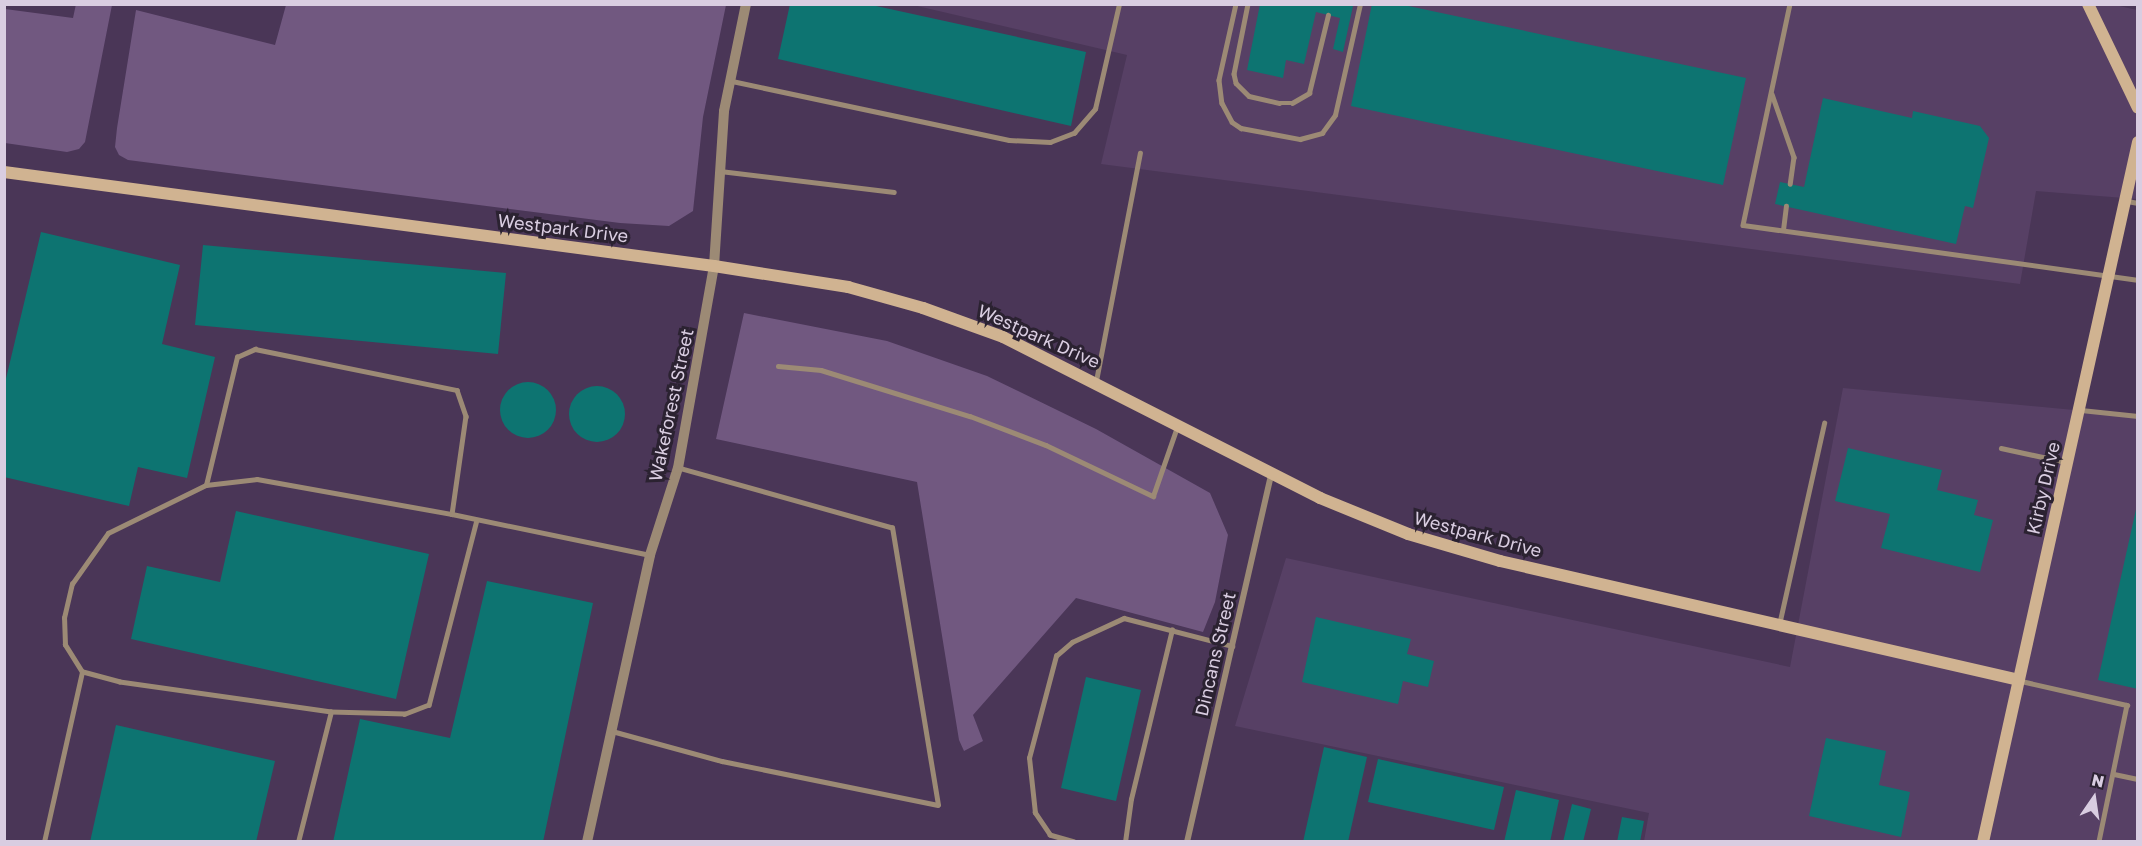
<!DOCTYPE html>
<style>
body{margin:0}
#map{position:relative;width:2142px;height:846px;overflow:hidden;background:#4a3657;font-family:"Golos Text",sans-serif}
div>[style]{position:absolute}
.built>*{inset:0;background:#574065}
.green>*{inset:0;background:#715880}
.building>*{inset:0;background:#0d7471}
.round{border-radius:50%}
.service>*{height:4.5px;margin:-2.25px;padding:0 2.25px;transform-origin:2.25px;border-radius:2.25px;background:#9c8a75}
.minor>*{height:6px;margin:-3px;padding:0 3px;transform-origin:3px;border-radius:3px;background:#9c8a75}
.tertiary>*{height:10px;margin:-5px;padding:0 5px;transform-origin:5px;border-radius:5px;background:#9c8a75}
.secondary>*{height:12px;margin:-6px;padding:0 6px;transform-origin:6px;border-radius:6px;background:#d0b391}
span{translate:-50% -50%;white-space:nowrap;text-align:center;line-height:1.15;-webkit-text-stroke:6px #2b2231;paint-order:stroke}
.street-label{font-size:18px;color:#d9cde1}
.frame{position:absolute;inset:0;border:6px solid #d9cde1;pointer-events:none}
.north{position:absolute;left:2064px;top:768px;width:60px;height:60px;-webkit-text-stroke:4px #2b2231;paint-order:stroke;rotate:13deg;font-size:16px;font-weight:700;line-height:24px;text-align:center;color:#d9cde1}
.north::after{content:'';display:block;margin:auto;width:21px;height:27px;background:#d9cde1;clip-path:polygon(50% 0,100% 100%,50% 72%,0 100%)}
</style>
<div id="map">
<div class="built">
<div style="clip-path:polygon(913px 5px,2115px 5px,2137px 10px,2137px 199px,2036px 191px,2020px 284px,1101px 164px,1127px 55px)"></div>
<div style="clip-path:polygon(1843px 388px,2137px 416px,2137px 841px,1644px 841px,1649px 813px,1235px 726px,1286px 558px,1790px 667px)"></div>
</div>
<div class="green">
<div style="clip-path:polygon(76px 4px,112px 5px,85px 142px,79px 149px,67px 152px,5px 143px,5px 9px,73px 18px)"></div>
<div style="clip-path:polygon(286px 5px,726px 5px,703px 117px,693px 211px,669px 226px,620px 223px,128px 160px,119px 155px,115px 147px,117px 128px,136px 10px,275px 45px)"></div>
<div style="clip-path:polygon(744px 313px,887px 341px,987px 376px,1096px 429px,1210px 493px,1228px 535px,1215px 602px,1203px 632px,1076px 598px,973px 715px,983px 741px,964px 751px,959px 740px,917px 482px,716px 439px)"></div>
</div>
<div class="building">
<div style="clip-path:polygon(790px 4px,867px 4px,1086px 52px,1071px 126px,778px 59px)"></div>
<div style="clip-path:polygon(1260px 4px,1353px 6px,1343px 52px,1333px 49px,1340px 18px,1316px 12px,1304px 64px,1286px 60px,1283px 78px,1247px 70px)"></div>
<div style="clip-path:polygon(1372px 4px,1399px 4px,1746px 78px,1723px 185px,1351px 106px)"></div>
<div style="clip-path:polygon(1823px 98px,1912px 118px,1913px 111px,1980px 126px,1989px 138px,1973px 208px,1965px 206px,1956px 244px,1775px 204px,1780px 182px,1804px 187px)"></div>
<div style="clip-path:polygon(41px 232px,180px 265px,162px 344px,215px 357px,187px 478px,138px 467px,129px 506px,4px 477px,4px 387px)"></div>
<div style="clip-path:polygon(203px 245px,506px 273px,498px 354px,195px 325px)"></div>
<div class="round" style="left:500px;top:382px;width:56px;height:56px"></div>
<div class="round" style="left:569px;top:386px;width:56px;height:56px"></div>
<div style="clip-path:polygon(1848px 448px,1942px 470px,1937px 490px,1978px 500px,1974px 515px,1993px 520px,1980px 572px,1881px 548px,1890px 514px,1835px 501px)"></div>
<div style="clip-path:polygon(2137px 505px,2138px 506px,2138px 689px,2098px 680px)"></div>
<div style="clip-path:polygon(236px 511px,429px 554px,396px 699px,131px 639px,147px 566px,220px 582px)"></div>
<div style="clip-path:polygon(487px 581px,593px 603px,543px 842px,333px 842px,360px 719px,450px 738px)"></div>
<div style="clip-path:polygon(1316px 617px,1411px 639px,1407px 654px,1434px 661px,1428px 687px,1403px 681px,1398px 704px,1302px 682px)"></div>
<div style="clip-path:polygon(1086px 677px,1141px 690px,1116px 801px,1061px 788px)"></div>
<div style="clip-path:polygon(116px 725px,275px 761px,256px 842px,90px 842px)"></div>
<div style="clip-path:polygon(1826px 738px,1886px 751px,1879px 785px,1910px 792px,1901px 837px,1809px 816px)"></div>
<div style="clip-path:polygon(1324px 747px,1367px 757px,1348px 842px,1303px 842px)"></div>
<div style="clip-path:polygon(1378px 759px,1504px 787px,1494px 830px,1368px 802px)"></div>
<div style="clip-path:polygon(1516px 790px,1559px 800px,1550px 842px,1504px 842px)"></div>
<div style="clip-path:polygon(1572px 804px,1591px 809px,1583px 842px,1563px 842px)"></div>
<div style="clip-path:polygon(1622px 817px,1644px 821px,1640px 842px,1617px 842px)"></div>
</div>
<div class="service">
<div style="left:1236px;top:4px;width:78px;rotate:102.6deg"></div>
<div style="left:1219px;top:80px;width:23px;rotate:83deg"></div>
<div style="left:1222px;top:103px;width:21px;rotate:62deg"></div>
<div style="left:1232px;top:122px;width:11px;rotate:34deg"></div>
<div style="left:1241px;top:128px;width:60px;rotate:10.6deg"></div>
<div style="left:1300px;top:139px;width:23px;rotate:-15deg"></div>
<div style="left:1322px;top:133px;width:22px;rotate:-54deg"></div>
<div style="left:1335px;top:115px;width:114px;rotate:-77.3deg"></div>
<div style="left:1248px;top:4px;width:71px;rotate:101.3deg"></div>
<div style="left:1234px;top:74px;width:9px;rotate:77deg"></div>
<div style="left:1236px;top:83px;width:18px;rotate:45deg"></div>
<div style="left:1249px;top:96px;width:31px;rotate:13deg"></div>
<div style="left:1279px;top:103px;width:13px"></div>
<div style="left:1292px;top:103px;width:20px;rotate:-30deg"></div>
<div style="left:1309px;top:93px;width:80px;rotate:-76.3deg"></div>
<div style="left:1790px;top:4px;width:226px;rotate:102deg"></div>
<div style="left:1743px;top:225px;width:399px;rotate:7.9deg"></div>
<div style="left:732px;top:81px;width:283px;rotate:12deg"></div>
<div style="left:1009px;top:140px;width:41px;rotate:2.8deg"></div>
<div style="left:1050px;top:142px;width:26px;rotate:-21deg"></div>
<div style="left:1074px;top:133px;width:32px;rotate:-49deg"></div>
<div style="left:1095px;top:109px;width:108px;rotate:-77.1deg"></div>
<div style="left:1772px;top:94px;width:67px;rotate:70.8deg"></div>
<div style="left:1794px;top:157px;width:27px;rotate:98deg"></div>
<div style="left:720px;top:171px;width:175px;rotate:6.9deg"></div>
<div style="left:2127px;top:201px;width:11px;rotate:10deg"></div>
<div style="left:1783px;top:230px;width:24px;rotate:-83deg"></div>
<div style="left:778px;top:366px;width:43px;rotate:5.3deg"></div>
<div style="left:821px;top:370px;width:156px;rotate:17.2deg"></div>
<div style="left:970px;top:416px;width:81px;rotate:20.9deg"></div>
<div style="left:1046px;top:445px;width:119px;rotate:25.5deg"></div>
<div style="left:1153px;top:496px;width:73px;rotate:-70.8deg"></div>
<div style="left:1096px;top:381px;width:232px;rotate:-79.1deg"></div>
<div style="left:2081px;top:410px;width:57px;rotate:6deg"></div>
<div style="left:2001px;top:448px;width:66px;rotate:12.2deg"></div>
<div style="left:206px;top:485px;width:132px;rotate:-76.4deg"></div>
<div style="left:237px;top:357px;width:20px;rotate:-24deg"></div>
<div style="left:255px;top:349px;width:206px;rotate:11.5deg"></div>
<div style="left:457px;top:390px;width:28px;rotate:71deg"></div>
<div style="left:466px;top:416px;width:99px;rotate:98.1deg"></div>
<div style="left:477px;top:520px;width:191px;rotate:104.5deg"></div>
<div style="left:429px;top:705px;width:26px;rotate:159deg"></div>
<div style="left:405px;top:714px;width:74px;rotate:-178.5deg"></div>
<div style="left:331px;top:712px;width:213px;rotate:-171.9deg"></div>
<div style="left:120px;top:682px;width:39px;rotate:-165deg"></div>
<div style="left:82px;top:672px;width:32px;rotate:-122deg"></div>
<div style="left:65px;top:645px;width:27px;rotate:-92deg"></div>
<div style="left:64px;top:618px;width:35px;rotate:-77deg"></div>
<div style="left:72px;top:584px;width:62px;rotate:-54.8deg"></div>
<div style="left:108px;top:533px;width:109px;rotate:-26.1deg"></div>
<div style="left:206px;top:485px;width:51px;rotate:-6.7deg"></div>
<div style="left:257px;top:479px;width:198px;rotate:10.2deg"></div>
<div style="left:452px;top:514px;width:202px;rotate:11.7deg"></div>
<div style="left:1779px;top:625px;width:207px;rotate:-77.4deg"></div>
<div style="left:2021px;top:681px;width:109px;rotate:12.8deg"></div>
<div style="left:2127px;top:705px;width:140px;rotate:101.6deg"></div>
<div style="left:612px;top:731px;width:114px;rotate:15.3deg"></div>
<div style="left:722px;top:761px;width:220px;rotate:11.5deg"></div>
<div style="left:938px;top:805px;width:281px;rotate:-99.4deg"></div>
<div style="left:892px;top:528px;width:222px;rotate:-164.3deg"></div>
<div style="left:2114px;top:774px;width:25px;rotate:12deg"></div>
<div style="left:44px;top:842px;width:174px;rotate:-77.4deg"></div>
<div style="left:298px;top:842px;width:134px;rotate:-75.8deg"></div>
<div style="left:1074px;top:842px;width:25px;rotate:-164deg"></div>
<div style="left:1050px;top:835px;width:27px;rotate:-124deg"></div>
<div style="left:1035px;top:813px;width:55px;rotate:-96.2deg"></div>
<div style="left:1029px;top:758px;width:106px;rotate:-75.2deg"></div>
<div style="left:1056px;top:656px;width:21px;rotate:-41deg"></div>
<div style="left:1072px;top:642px;width:57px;rotate:-24.8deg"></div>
<div style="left:1124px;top:618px;width:112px;rotate:14.5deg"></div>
<div style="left:1125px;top:842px;width:43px;rotate:-82.1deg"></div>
<div style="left:1131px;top:799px;width:174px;rotate:-76.4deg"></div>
</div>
<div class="minor">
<div style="left:1187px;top:842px;width:377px;rotate:-77.1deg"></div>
</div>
<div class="tertiary">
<div style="left:587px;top:842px;width:294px;rotate:-77.6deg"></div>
<div style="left:650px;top:555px;width:91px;rotate:-72.2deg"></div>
<div style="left:678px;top:468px;width:205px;rotate:-79.9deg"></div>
<div style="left:714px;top:266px;width:155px;rotate:-86.3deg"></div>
<div style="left:724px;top:111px;width:109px;rotate:-78.4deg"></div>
</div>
<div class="secondary">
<div style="left:2088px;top:4px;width:115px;rotate:64.3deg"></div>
<div style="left:4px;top:172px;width:716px;rotate:7.54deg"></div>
<div style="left:714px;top:266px;width:136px;rotate:8.9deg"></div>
<div style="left:848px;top:287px;width:78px;rotate:15.6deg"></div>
<div style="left:923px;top:308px;width:85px;rotate:19.9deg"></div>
<div style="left:1003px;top:337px;width:356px;rotate:26.9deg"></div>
<div style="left:1320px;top:498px;width:95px;rotate:22.2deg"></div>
<div style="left:1408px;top:534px;width:96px;rotate:16.4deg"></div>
<div style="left:1500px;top:561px;width:532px;rotate:12.91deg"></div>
<div style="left:1983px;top:842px;width:717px;rotate:-77.51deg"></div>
</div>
<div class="street-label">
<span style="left:563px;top:228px;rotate:7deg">Westpark Drive</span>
<span style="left:1039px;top:336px;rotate:24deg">Westpark Drive</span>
<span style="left:671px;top:405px;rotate:-78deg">Wakeforest Street</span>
<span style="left:2043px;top:488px;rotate:-77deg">Kirby Drive</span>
<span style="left:1478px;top:534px;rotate:15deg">Westpark Drive</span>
<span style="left:1215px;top:654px;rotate:-77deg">Dincans Street</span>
</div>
<div class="frame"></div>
<div class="north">N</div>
</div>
